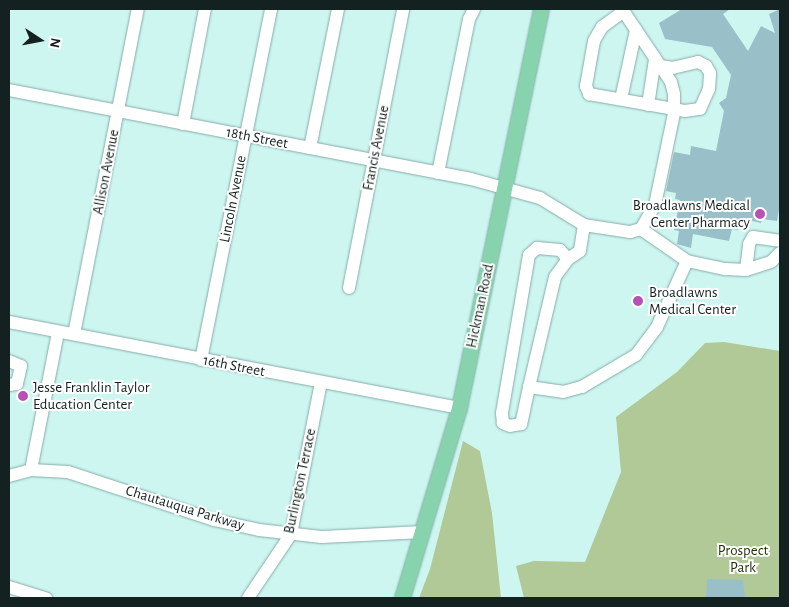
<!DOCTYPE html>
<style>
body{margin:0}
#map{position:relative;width:789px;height:607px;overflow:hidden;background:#cdf6f1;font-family:"Alegreya Sans",sans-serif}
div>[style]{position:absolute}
.green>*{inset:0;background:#b0c997}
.building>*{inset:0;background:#99bfc9}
.roads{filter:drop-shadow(0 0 1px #85aca7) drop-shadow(0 0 1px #85aca7)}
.minor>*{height:12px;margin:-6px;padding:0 6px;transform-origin:6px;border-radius:6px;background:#fff}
.major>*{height:15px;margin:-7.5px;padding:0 7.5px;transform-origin:7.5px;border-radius:7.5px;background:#86d3ae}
.dots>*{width:14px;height:14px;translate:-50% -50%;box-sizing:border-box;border:2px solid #fff;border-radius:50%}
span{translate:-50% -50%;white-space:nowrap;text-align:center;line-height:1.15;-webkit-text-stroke:4px #fff;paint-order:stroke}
.street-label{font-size:15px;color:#132220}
.poi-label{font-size:15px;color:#132220}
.right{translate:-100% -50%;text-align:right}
.left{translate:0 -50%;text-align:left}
.park-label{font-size:15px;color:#1d3200}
.frame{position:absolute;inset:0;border:10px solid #132220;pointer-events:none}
.north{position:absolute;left:15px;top:15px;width:50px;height:50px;-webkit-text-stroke:4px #fff;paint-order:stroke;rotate:101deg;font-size:14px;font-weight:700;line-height:20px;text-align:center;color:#132220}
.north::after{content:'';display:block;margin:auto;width:18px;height:22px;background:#132220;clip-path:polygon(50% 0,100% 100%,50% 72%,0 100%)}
</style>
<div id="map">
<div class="green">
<div style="clip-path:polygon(724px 342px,780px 351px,780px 598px,524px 598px,516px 566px,534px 561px,585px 562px,621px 472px,616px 417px,677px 372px,705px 343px)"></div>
<div style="clip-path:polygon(463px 441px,480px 451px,492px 513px,501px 598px,419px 598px,430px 569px)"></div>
</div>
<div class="building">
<div style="clip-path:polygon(682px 9px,730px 9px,723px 14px,748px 51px,761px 26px,775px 33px,769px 14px,780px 9px,780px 204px,777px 221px,762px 219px,761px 223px,740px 218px,738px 230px,732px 229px,729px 241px,693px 234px,691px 248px,677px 244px,679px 231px,674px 230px,680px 200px,675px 199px,676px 193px,666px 191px,674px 152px,690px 155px,691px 146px,716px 151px,724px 111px,719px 103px,726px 98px,731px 75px,712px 47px,665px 39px,659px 23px)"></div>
<div style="clip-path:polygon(707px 579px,743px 580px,745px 598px,706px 598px)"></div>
</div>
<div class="roads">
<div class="minor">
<div style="left:624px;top:11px;width:27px;rotate:144deg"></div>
<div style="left:602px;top:27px;width:16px;rotate:120deg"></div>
<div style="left:594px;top:41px;width:46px;rotate:100.1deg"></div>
<div style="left:586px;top:86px;width:9px;rotate:69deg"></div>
<div style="left:589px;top:94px;width:97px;rotate:10deg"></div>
<div style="left:685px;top:111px;width:15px;rotate:-8deg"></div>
<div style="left:700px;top:109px;width:22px;rotate:-66deg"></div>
<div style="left:709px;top:89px;width:16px;rotate:-86deg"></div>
<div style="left:710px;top:73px;width:8px;rotate:-120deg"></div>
<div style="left:706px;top:66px;width:9px;rotate:-153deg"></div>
<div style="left:698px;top:62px;width:26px;rotate:167deg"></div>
<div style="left:673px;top:68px;width:13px;rotate:-171deg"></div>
<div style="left:9px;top:90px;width:470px;rotate:10.9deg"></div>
<div style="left:471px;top:179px;width:72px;rotate:15.4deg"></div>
<div style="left:540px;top:198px;width:52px;rotate:31.5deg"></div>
<div style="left:584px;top:225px;width:47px;rotate:8.7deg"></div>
<div style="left:630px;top:232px;width:11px;rotate:-15deg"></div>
<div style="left:641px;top:229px;width:28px;rotate:-60deg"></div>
<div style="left:655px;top:205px;width:94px;rotate:-78.3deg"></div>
<div style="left:674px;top:113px;width:19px;rotate:-90deg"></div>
<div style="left:674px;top:94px;width:12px;rotate:-104deg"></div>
<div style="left:671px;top:82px;width:88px;rotate:-123.9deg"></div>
<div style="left:621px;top:99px;width:71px;rotate:-77.7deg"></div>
<div style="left:648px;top:105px;width:47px;rotate:-81.3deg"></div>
<div style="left:183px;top:124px;width:117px;rotate:-79.2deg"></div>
<div style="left:310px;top:148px;width:142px;rotate:-78.6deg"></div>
<div style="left:438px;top:173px;width:157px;rotate:-78.6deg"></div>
<div style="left:469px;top:19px;width:11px;rotate:-63deg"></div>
<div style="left:584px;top:225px;width:26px;rotate:99deg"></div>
<div style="left:580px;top:251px;width:14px;rotate:146deg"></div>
<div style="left:568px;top:259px;width:22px;rotate:126deg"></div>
<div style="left:555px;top:277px;width:113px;rotate:103.3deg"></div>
<div style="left:529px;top:387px;width:34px;rotate:8deg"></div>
<div style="left:563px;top:392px;width:20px;rotate:-15deg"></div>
<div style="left:582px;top:387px;width:63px;rotate:-30.7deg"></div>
<div style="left:636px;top:355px;width:35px;rotate:-53deg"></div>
<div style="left:657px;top:327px;width:72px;rotate:-65.6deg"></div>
<div style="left:641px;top:229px;width:56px;rotate:34.8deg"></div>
<div style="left:687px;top:261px;width:40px;rotate:12deg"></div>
<div style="left:726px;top:269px;width:20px;rotate:3deg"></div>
<div style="left:746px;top:270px;width:26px;rotate:-18deg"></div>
<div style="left:771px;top:262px;width:13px;rotate:-45deg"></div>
<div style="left:746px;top:270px;width:26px;rotate:-83deg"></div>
<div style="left:749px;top:244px;width:8px;rotate:-60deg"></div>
<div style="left:753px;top:237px;width:27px;rotate:8deg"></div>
<div style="left:349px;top:288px;width:284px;rotate:-79deg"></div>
<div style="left:9px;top:322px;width:458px;rotate:10.8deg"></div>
<div style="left:74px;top:334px;width:331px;rotate:-78.9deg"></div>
<div style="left:201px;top:360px;width:358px;rotate:-78.7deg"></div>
<div style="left:9px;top:361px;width:13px;rotate:23deg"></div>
<div style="left:21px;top:366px;width:18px;rotate:103deg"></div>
<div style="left:17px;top:384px;width:8px;rotate:173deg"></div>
<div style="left:529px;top:387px;width:38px;rotate:102deg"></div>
<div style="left:521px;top:424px;width:11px;rotate:170deg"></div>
<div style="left:510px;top:426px;width:8px;rotate:-157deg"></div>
<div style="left:503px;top:423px;width:10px;rotate:-96deg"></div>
<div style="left:502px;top:413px;width:160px;rotate:-80.3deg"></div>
<div style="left:529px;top:255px;width:11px;rotate:-41deg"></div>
<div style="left:537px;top:248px;width:23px;rotate:5deg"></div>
<div style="left:560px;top:250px;width:12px;rotate:48deg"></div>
<div style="left:31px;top:470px;width:141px;rotate:-78.9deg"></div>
<div style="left:9px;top:476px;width:23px;rotate:-15deg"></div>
<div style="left:31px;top:470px;width:37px;rotate:3deg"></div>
<div style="left:68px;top:472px;width:154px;rotate:18.2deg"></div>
<div style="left:214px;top:520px;width:46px;rotate:12.5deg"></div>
<div style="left:259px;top:530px;width:63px;rotate:6.3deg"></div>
<div style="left:322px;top:537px;width:101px;rotate:-2.8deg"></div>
<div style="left:9px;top:587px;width:39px;rotate:17deg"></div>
<div style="left:248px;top:598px;width:77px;rotate:-56.1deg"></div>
<div style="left:291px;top:534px;width:154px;rotate:-78.8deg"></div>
</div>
<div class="major">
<div style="left:402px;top:598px;width:198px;rotate:-73.3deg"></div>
<div style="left:459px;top:408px;width:407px;rotate:-78.4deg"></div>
</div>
</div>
<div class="dots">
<div style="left:760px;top:214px;background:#b651b6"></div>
<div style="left:638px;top:301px;background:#b651b6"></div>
<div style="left:23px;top:396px;background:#b651b6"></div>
</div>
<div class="street-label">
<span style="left:257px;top:138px;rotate:11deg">18th Street</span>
<span style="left:376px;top:148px;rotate:-79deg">Francis Avenue</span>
<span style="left:106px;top:172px;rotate:-79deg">Allison Avenue</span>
<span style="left:233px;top:199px;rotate:-79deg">Lincoln Avenue</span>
<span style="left:480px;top:306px;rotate:-78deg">Hickman Road</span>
<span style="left:234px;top:366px;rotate:11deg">16th Street</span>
<span style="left:300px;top:481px;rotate:-78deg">Burlington Terrace</span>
<span style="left:185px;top:508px;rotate:17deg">Chautauqua Parkway</span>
</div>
<div class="poi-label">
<span class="right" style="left:750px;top:214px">Broadlawns Medical<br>Center Pharmacy</span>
<span class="left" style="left:649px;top:301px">Broadlawns<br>Medical Center</span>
<span class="left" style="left:33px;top:396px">Jesse Franklin Taylor<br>Education Center</span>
</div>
<div class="park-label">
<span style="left:743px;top:559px">Prospect<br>Park</span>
</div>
<div class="frame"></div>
<div class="north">N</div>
</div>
